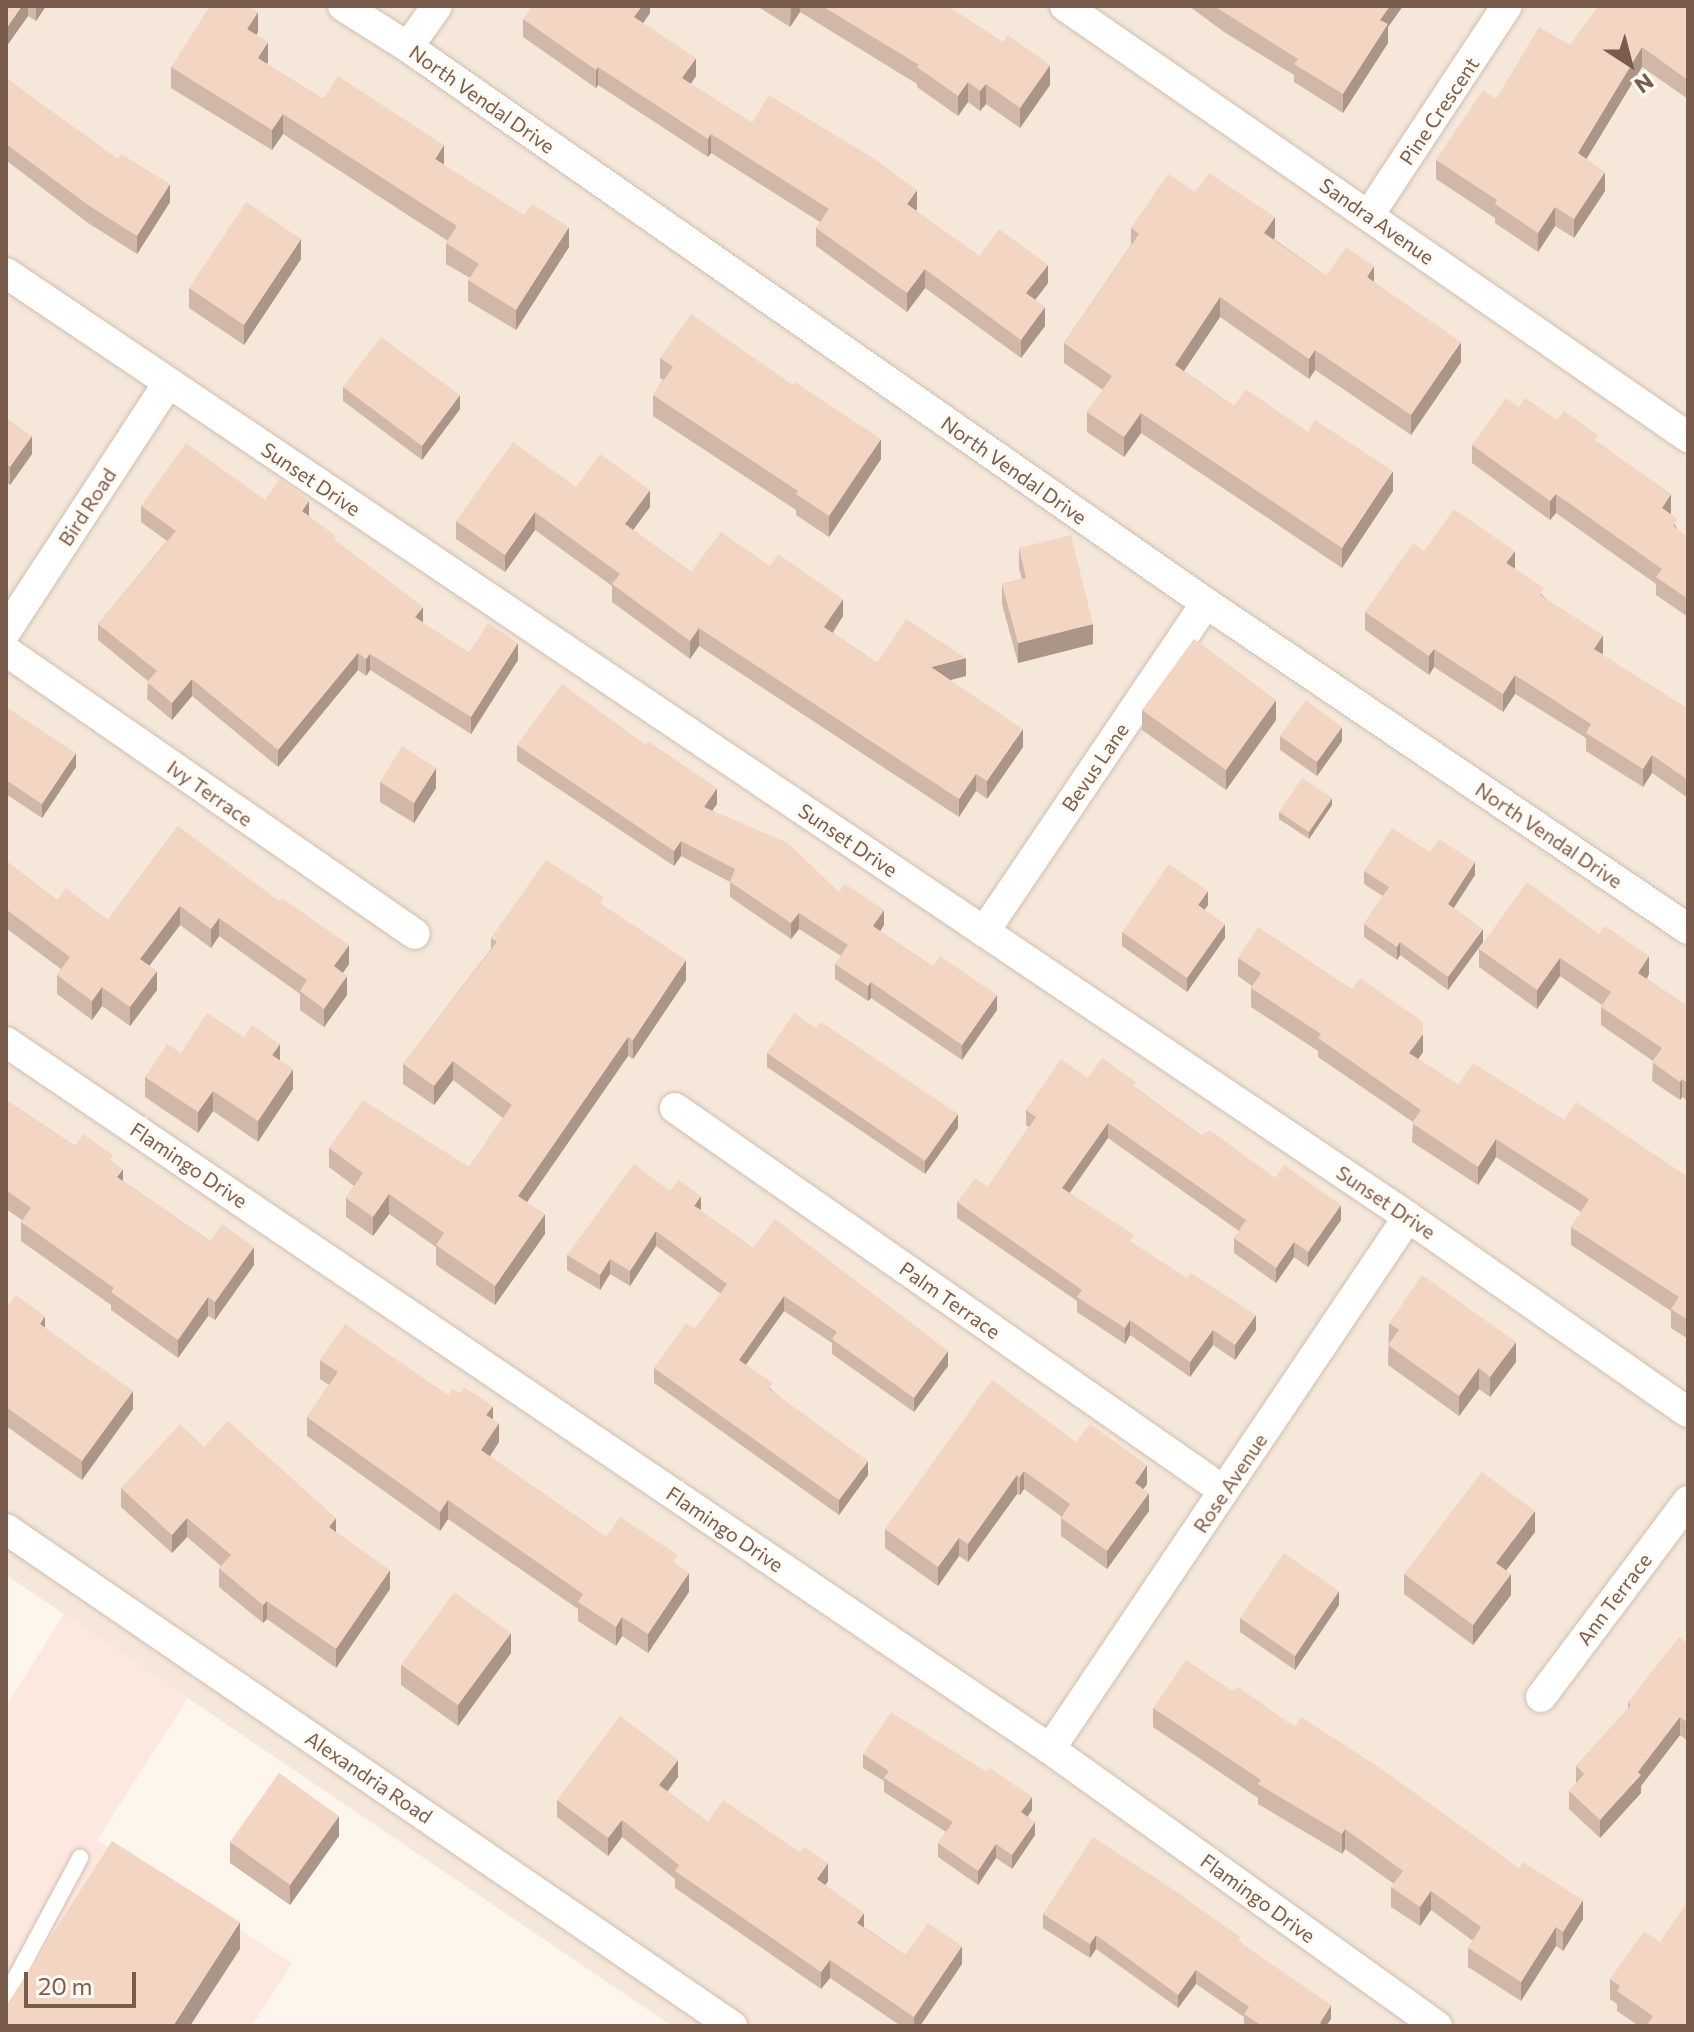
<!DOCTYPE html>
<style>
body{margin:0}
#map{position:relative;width:1694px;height:2032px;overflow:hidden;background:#fdf6ec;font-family:Commissioner,sans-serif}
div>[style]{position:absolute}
.residential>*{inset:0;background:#f5e8da}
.commercial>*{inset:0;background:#fde8e0}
.roads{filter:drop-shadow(0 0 2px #d1beb0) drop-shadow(0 0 2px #d1beb0)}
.service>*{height:16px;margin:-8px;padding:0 8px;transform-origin:8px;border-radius:8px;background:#fff}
.minor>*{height:30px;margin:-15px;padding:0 15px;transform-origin:15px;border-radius:15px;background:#fff}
.wall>*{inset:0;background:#d1b7a8}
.shaded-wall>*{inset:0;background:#aa9588}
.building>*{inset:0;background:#f3d5c3}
span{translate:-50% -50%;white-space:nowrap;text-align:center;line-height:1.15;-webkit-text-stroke:6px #fffaf3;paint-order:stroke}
.street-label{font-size:20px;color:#7a5c4d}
.frame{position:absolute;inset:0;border:8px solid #7a5c4d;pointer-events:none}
.north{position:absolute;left:1590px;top:24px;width:80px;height:80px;-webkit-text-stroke:6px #fffaf3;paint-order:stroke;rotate:144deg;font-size:22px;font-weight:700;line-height:32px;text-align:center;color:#7a5c4d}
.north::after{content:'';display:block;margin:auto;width:28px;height:36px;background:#7a5c4d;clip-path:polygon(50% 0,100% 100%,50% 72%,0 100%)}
.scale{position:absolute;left:24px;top:1972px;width:112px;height:36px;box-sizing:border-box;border:4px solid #7a5c4d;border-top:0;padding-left:10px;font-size:24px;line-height:28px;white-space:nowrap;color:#7a5c4d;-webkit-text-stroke:6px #fffaf3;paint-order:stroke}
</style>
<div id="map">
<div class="residential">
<div style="clip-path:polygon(6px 6px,1688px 6px,1688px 2026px,672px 2026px,6px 1575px)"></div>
</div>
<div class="commercial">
<div style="clip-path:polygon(64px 1614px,188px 1698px,97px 1840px,292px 1963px,252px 2026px,6px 2026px,6px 1706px)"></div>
</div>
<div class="roads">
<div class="service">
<div style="left:6px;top:1996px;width:157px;rotate:-61.8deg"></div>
</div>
<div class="minor">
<div style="left:343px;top:6px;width:77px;rotate:32.2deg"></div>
<div style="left:408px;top:47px;width:973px;rotate:34.87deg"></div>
<div style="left:1206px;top:603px;width:582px;rotate:34.07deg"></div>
<div style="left:1065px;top:6px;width:758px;rotate:34.68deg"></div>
<div style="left:408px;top:47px;width:50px;rotate:-54.7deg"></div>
<div style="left:1369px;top:215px;width:250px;rotate:-56.6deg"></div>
<div style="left:6px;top:273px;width:1690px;rotate:33.95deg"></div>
<div style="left:1408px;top:1217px;width:341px;rotate:34.9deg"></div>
<div style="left:6px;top:631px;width:296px;rotate:-56.8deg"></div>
<div style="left:6px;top:651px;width:497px;rotate:34.7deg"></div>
<div style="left:984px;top:932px;width:397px;rotate:-56deg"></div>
<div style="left:6px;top:1042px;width:1261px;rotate:34.11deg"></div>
<div style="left:1050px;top:1749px;width:476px;rotate:35.6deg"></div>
<div style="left:675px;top:1108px;width:669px;rotate:34.9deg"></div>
<div style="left:6px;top:1529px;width:880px;rotate:34.39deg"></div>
<div style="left:1541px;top:1697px;width:245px;rotate:-53.1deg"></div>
<div style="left:1050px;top:1749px;width:641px;rotate:-56.06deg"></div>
</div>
</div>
<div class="wall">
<div style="clip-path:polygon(6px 6px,46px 6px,36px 21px,28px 16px,6px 47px)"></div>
<div style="clip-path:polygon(650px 6px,650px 13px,643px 23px,696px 76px,691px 84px,752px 123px,917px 209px,916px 211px,979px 256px,1048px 283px,1035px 300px,1045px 326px,1021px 358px,925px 288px,907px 312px,816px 246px,816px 228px,820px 222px,711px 153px,708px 157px,598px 85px,596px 88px,523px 37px,523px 19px)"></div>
<div style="clip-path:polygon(757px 6px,948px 6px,1050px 85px,1020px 128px,986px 104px,980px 111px,968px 102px,958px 116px,917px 87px,917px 84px,800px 12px,790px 27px)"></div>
<div style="clip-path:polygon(1189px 6px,1403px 6px,1388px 27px,1388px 43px,1343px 113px,1294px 82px,1294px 75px,1224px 32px)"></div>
<div style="clip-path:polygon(1688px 6px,1688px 99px,1642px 67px,1586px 159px,1605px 191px,1574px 238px,1555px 226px,1538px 252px,1495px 223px,1495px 218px,1436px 179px,1436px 160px,1496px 99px,1570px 45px)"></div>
<div style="clip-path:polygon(258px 32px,256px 34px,268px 62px,267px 64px,323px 99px,444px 165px,569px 247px,516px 330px,468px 301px,468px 280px,470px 278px,446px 264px,446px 243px,448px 241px,283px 134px,272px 150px,171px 88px,171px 67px)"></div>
<div style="clip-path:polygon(6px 78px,170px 202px,137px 254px,88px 223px,7px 161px)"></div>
<div style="clip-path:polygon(1195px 192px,1275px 237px,1274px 239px,1326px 276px,1374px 282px,1461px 362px,1411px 435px,1315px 370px,1309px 379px,1220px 317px,1184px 371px,1234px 406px,1393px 491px,1342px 568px,1141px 433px,1124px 457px,1087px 432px,1087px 412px,1103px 390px,1064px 363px,1064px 343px,1131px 245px,1131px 228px)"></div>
<div style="clip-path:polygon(301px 259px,244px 345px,189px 308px,189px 288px)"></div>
<div style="clip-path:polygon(660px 358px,881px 459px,829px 537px,796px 515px,796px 510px,653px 416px,653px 395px,663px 380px,660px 378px)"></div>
<div style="clip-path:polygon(343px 387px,460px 409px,422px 460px,343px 401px)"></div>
<div style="clip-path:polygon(1519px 407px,1557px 420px,1598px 443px,1671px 513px,1670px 514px,1678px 530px,1688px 537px,1688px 617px,1656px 595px,1656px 584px,1556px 513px,1550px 520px,1472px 463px,1472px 445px)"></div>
<div style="clip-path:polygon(6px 418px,32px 454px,10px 485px,6px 482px)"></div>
<div style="clip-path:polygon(576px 487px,650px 507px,633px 530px,691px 572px,770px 566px,843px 616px,833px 633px,877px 663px,966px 676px,950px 680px,1023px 747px,987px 799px,976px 791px,959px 817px,699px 646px,690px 659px,612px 602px,612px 586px,535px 530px,505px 572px,456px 539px,456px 521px)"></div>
<div style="clip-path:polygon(265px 500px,309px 516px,423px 623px,469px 653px,518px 660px,471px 734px,370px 670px,366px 676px,358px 670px,278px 767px,192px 696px,172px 720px,147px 699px,148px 681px,98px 640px,98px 624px,167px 541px,141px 522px,141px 506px)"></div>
<div style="clip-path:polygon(1019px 548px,1093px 644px,1018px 663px,1002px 604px,1002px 584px,1022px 579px,1019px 568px)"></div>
<div style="clip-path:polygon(1424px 551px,1515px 569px,1603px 653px,1602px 655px,1688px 709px,1688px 798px,1652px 773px,1643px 787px,1586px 751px,1586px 738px,1515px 694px,1503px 712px,1434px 667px,1429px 675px,1365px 630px,1365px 612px)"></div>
<div style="clip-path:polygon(6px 707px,76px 767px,42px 818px,6px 794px)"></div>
<div style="clip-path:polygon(1142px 710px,1276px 720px,1226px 790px,1142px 730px)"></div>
<div style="clip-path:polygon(1280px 736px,1342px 741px,1317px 776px,1280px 750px)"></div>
<div style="clip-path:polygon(517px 745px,646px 745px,717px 804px,712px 810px,839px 892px,884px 925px,880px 931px,997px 1010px,962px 1060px,871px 998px,868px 1001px,835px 979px,835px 964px,841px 956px,799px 929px,791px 939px,730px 897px,730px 882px,681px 856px,674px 866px,517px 761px)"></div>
<div style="clip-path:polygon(380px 782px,436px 788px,414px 823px,380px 802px)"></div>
<div style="clip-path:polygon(1332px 805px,1309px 839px,1279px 819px,1279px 812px)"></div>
<div style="clip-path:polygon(178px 826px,349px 964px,343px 973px,347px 995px,324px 1027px,300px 1010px,300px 994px,219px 936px,211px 948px,180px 925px,149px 966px,157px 990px,130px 1026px,102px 1006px,92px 1020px,57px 994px,57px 975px,61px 969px,7px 929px,6px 930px,6px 861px,57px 900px,108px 920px)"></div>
<div style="clip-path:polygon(1430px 852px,1475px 875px,1453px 908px,1483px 942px,1448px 990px,1400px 955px,1397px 960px,1364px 937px,1364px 924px,1383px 896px,1364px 884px,1364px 871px)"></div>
<div style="clip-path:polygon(1208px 905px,1204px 910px,1225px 938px,1187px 992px,1122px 946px,1122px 932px)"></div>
<div style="clip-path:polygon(604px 906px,686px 980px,633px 1059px,628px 1056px,527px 1202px,545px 1234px,495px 1305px,436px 1265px,436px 1247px,389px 1214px,373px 1236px,346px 1217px,346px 1198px,354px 1186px,329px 1167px,329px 1148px,469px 1167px,503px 1118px,453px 1080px,434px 1105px,403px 1084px,403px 1064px,491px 949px,491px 938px)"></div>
<div style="clip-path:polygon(1599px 934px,1649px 974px,1647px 979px,1688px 1007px,1688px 1101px,1682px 1097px,1680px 1100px,1652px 1081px,1653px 1061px,1601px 1025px,1601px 1007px,1602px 1005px,1560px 976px,1537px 1009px,1479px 967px,1479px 949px)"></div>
<div style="clip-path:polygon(1238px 958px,1423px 1052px,1418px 1059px,1458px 1085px,1564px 1120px,1688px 1177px,1688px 1339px,1671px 1328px,1671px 1311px,1571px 1245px,1571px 1227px,1581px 1212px,1496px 1157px,1478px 1185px,1412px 1142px,1413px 1122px,1318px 1057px,1318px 1051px,1251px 1007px,1251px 988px,1252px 986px,1238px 976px)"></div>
<div style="clip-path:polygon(816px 1028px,958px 1128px,925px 1174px,767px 1067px,767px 1053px)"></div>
<div style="clip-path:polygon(244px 1037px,280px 1060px,293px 1089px,258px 1142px,213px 1111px,198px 1133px,145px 1097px,145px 1077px,181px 1053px)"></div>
<div style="clip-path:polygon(1088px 1078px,1136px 1088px,1201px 1135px,1275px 1178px,1341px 1220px,1308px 1267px,1294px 1257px,1276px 1283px,1234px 1253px,1234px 1238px,1239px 1231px,1108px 1138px,1070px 1193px,1134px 1244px,1256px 1330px,1235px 1360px,1213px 1345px,1190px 1377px,1130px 1335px,1125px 1344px,1077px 1312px,1077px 1301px,957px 1218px,957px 1202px,988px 1187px,1029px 1127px,1026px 1125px,1026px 1110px)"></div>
<div style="clip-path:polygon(6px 1100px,75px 1146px,113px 1162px,123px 1181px,210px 1241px,254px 1265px,215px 1320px,208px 1316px,178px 1358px,111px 1310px,111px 1305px,21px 1241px,21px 1222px,22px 1220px,6px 1209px)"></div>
<div style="clip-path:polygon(670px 1191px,701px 1211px,753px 1248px,948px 1366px,914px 1412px,832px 1354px,832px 1343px,784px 1311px,746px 1365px,773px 1391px,868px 1475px,839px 1515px,654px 1383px,654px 1368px,695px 1329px,721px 1294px,656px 1246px,630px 1286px,610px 1274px,600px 1290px,567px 1270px,567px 1255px)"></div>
<div style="clip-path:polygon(6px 1309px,45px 1328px,133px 1409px,82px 1480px,6px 1426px)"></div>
<div style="clip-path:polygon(1389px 1323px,1516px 1362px,1490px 1397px,1479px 1389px,1459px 1416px,1388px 1365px)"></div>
<div style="clip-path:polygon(320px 1360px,448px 1395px,493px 1419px,499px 1442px,489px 1456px,606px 1537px,678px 1565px,689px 1592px,648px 1653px,622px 1636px,616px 1646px,578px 1621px,578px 1609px,448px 1519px,440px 1531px,307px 1436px,307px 1417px,329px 1385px,320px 1379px)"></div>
<div style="clip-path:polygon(1076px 1442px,1147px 1484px,1143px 1489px,1149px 1511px,1107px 1569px,1061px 1536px,1061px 1518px,1062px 1517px,1024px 1489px,1020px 1495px,1017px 1494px,968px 1562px,959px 1556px,938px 1586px,885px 1548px,885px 1529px)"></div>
<div style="clip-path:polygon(204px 1447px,336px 1533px,390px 1589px,336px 1668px,267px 1619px,263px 1623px,219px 1587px,219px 1568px,221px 1566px,187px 1537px,172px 1553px,121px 1507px,121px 1488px)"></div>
<div style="clip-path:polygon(1535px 1532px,1506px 1570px,1511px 1595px,1473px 1645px,1404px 1594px,1404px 1574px)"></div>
<div style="clip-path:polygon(1339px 1605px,1295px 1670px,1240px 1632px,1240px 1618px)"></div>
<div style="clip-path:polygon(1688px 1644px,1688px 1741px,1680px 1735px,1641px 1786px,1641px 1793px,1600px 1838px,1569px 1809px,1569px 1791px,1576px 1783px,1576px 1766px,1628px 1709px,1628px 1702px)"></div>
<div style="clip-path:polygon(511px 1653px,458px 1726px,401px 1685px,401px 1665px)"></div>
<div style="clip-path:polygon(1232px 1691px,1295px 1727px,1583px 1919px,1563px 1951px,1556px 1946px,1521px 2001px,1468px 1967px,1468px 1948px,1473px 1941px,1431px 1910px,1420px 1926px,1391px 1907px,1391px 1887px,1394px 1884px,1345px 1849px,1342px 1854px,1258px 1804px,1258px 1798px,1153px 1727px,1153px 1708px)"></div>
<div style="clip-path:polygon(863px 1754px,1032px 1810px,1028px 1816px,1035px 1835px,1012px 1869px,996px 1858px,978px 1885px,938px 1857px,938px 1843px,946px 1832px,884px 1792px,884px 1781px,863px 1768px)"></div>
<div style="clip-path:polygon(678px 1777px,667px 1791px,708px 1822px,828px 1881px,825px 1885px,864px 1927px,905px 1955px,962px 1964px,920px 2026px,901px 2026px,830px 1978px,821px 1989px,675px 1888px,675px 1879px,622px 1837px,608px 1856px,557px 1817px,557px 1800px)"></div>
<div style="clip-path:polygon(339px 1836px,290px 1905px,230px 1863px,230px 1842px)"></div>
<div style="clip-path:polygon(1043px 1914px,1240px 1942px,1331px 2019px,1326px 2026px,1244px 2026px,1244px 2017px,1196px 1984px,1178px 2008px,1096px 1949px,1090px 1958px,1043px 1928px)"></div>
<div style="clip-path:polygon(1610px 1979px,1688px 2026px,1639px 2026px,1617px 2011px,1617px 2004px,1610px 1999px)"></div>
</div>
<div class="shaded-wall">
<div style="clip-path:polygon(22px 6px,28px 6px,28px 16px,6px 47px,6px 29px)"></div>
<div style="clip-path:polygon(36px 6px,46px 6px,36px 21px)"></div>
<div style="clip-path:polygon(642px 6px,650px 6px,650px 13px,634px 36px,634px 17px)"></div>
<div style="clip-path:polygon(791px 6px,800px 6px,800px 12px,790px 27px)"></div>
<div style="clip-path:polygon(1390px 6px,1403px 6px,1388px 27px,1388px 43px,1343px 113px,1343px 94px,1380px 20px)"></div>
<div style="clip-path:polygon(258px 12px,258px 32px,247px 49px,247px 29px)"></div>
<div style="clip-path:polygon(268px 42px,268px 62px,258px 79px,258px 58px)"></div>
<div style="clip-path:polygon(1642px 47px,1642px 67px,1578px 173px,1578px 153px)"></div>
<div style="clip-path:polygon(696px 58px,696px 76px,682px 96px,682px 78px)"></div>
<div style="clip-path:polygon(1050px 65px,1050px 85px,1020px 128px,1020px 108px)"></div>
<div style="clip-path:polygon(598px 67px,598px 85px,596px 88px,596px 70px)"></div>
<div style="clip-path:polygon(968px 82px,968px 102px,958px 116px,958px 96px)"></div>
<div style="clip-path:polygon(986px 84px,986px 104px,980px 111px,980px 91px)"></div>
<div style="clip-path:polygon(283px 114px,283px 134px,272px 150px,272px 130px)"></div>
<div style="clip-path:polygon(711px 134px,711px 153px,708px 157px,708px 139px)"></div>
<div style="clip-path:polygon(444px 145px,444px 165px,435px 159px)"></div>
<div style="clip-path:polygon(1605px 172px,1605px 191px,1574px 238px,1574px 219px)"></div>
<div style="clip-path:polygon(170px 184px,170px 202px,137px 254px,137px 236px)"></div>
<div style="clip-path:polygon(917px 190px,917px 209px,907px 223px,907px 204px)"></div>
<div style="clip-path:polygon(1555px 207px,1555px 226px,1538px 252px,1538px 233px)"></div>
<div style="clip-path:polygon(1275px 217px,1275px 237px,1264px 253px,1264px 233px)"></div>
<div style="clip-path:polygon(569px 227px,569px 247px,516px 330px,516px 310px)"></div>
<div style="clip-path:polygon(301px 239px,301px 259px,244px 345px,244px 325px)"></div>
<div style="clip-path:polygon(1048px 265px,1048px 283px,1026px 312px,1026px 293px)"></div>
<div style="clip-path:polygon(1374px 266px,1374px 286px,1367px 277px)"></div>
<div style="clip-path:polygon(925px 269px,925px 288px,907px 312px,907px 293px)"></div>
<div style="clip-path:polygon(1220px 297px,1220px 317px,1175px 384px,1175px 365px)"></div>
<div style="clip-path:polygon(1045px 307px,1045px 326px,1021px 358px,1021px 340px)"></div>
<div style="clip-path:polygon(1461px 342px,1461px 362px,1411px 435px,1411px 415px)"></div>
<div style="clip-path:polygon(1315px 350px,1315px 370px,1309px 379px,1309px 359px)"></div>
<div style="clip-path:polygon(460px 395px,460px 409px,422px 460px,422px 446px)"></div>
<div style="clip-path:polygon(1141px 413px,1141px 433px,1124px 457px,1124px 437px)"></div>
<div style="clip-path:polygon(32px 436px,32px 454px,10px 485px,10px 467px)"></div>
<div style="clip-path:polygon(881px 439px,881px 459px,829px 537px,829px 516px)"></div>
<div style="clip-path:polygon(1393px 471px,1393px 491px,1342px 568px,1342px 548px)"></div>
<div style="clip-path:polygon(650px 490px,650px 507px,625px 541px,625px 524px)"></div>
<div style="clip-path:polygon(1556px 494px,1556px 513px,1550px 520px,1550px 501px)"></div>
<div style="clip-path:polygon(1671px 494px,1671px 513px,1662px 527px,1662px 508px)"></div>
<div style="clip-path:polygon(309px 501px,309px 518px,302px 511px)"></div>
<div style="clip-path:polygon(535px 512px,535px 530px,505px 572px,505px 555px)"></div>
<div style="clip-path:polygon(1515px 551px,1515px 569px,1506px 563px)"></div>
<div style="clip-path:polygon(843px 599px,843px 616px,824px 645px,824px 627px)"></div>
<div style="clip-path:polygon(423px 607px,423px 623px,415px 617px)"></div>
<div style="clip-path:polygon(1093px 624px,1093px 644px,1018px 663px,1018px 643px)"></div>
<div style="clip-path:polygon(699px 628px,699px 646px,690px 659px,690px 641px)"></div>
<div style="clip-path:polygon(1603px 635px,1603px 653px,1594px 667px,1594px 649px)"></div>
<div style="clip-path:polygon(518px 643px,518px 660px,471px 734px,471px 717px)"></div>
<div style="clip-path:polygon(1434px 649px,1434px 667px,1429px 675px,1429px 656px)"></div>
<div style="clip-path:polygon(358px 653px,358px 670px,278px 767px,278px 750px)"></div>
<div style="clip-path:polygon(370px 654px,370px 670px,366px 676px,366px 659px)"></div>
<div style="clip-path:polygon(966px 658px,966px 676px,931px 685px,931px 667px)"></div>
<div style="clip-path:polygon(1515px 675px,1515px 694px,1503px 712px,1503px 694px)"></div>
<div style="clip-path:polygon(192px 679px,192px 696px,172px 720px,172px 703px)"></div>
<div style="clip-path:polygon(1276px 700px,1276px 720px,1226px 790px,1226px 770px)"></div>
<div style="clip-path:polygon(1342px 727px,1342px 741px,1317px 776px,1317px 762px)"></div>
<div style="clip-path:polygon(1023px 729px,1023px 747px,987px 799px,987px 781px)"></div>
<div style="clip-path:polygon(76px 753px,76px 767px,42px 818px,42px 804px)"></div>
<div style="clip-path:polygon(1652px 755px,1652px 773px,1643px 787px,1643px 769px)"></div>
<div style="clip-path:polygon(436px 768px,436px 788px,414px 823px,414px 803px)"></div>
<div style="clip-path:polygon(976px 774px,976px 791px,959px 817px,959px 799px)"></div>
<div style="clip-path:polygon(717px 788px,717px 804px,704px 822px,704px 807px)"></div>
<div style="clip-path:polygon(1332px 798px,1332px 805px,1309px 839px,1309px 832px)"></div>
<div style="clip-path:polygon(681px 841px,681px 856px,674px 866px,674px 851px)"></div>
<div style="clip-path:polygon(1475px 862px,1475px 875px,1448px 917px,1448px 904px)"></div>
<div style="clip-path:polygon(1208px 891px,1208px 905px,1198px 919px,1198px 905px)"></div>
<div style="clip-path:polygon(180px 906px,180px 925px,140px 978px,140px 959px)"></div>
<div style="clip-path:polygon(884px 910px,884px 925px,873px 942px,873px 926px)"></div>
<div style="clip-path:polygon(799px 913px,799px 929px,791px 939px,791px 923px)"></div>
<div style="clip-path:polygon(219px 918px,219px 936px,211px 948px,211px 929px)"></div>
<div style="clip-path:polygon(1225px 924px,1225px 938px,1187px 992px,1187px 978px)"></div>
<div style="clip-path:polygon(1483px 929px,1483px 942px,1448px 990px,1448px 977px)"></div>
<div style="clip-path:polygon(1400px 942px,1400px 955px,1397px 960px,1397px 947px)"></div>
<div style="clip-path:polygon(349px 945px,349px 964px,334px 985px,334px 966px)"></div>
<div style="clip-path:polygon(1649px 956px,1649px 974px,1638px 992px,1638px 973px)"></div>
<div style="clip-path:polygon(1560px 958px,1560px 976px,1537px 1009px,1537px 990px)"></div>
<div style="clip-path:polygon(686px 960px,686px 980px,633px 1059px,633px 1040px)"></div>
<div style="clip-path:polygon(157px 971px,157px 990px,130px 1026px,130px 1007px)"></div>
<div style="clip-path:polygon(347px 976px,347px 995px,324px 1027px,324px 1009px)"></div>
<div style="clip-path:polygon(871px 982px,871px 998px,868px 1001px,868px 986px)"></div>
<div style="clip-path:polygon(102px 987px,102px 1006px,92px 1020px,92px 1001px)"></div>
<div style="clip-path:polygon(997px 995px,997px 1010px,962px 1060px,962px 1045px)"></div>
<div style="clip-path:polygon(1423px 1034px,1423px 1052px,1409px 1072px,1409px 1053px)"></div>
<div style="clip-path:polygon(628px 1037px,628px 1056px,518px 1215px,518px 1196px)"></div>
<div style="clip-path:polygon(280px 1044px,280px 1064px,272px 1055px)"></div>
<div style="clip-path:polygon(453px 1061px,453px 1080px,434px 1105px,434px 1086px)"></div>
<div style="clip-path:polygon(293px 1069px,293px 1089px,258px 1142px,258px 1121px)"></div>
<div style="clip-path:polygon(1682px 1079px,1682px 1097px,1680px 1100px,1680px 1082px)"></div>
<div style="clip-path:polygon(213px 1091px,213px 1111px,198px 1133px,198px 1112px)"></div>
<div style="clip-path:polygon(958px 1114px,958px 1128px,925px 1174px,925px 1161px)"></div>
<div style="clip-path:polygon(1108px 1123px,1108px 1138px,1062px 1203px,1062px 1188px)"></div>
<div style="clip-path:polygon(1496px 1139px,1496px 1157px,1478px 1185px,1478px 1167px)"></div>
<div style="clip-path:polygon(123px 1169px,123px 1188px,117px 1177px)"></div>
<div style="clip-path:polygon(389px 1194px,389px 1214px,373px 1236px,373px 1217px)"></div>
<div style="clip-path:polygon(701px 1196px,701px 1210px,694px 1206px)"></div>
<div style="clip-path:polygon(1341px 1205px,1341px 1220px,1308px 1267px,1308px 1252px)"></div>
<div style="clip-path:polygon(545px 1214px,545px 1234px,495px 1305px,495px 1286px)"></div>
<div style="clip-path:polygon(656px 1231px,656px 1246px,630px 1286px,630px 1271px)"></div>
<div style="clip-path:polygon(1294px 1242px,1294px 1257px,1276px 1283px,1276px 1268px)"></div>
<div style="clip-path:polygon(254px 1247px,254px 1265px,215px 1320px,215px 1302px)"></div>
<div style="clip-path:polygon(610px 1259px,610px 1274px,600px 1290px,600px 1275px)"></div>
<div style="clip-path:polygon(784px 1296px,784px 1311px,739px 1374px,739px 1360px)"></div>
<div style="clip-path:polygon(208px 1297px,208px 1316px,178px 1358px,178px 1340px)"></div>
<div style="clip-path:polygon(1256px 1315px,1256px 1330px,1235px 1360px,1235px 1345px)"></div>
<div style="clip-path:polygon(45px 1316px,45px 1335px,40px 1324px)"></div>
<div style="clip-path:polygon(1130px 1320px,1130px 1335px,1125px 1344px,1125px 1328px)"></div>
<div style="clip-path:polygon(1213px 1330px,1213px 1345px,1190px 1377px,1190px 1362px)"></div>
<div style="clip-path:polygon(1516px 1342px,1516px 1362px,1490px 1397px,1490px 1377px)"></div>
<div style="clip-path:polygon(948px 1351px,948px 1366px,914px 1412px,914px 1398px)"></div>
<div style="clip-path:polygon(1479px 1368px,1479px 1389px,1459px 1416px,1459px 1396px)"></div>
<div style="clip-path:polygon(133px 1391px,133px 1409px,82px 1480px,82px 1461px)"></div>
<div style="clip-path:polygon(493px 1406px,493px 1425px,486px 1415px)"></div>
<div style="clip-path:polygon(499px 1423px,499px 1442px,481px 1470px,481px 1450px)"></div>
<div style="clip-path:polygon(868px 1461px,868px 1475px,839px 1515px,839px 1500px)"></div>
<div style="clip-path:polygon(1147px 1465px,1147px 1484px,1135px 1501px,1135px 1483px)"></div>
<div style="clip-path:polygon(1024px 1471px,1024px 1489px,1020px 1495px,1020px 1477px)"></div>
<div style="clip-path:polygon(1017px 1475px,1017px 1494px,968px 1562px,968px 1544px)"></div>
<div style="clip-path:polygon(1149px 1493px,1149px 1511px,1107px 1569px,1107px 1551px)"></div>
<div style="clip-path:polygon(448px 1500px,448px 1519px,440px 1531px,440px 1512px)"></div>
<div style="clip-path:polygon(1535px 1511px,1535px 1532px,1496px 1584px,1496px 1563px)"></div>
<div style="clip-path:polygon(187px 1518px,187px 1537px,172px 1553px,172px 1535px)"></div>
<div style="clip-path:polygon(336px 1518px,336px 1537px,329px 1527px)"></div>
<div style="clip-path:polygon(959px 1538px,959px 1556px,938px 1586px,938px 1567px)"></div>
<div style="clip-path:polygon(390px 1570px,390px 1589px,336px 1668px,336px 1649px)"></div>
<div style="clip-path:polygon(689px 1573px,689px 1592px,648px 1653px,648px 1634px)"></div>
<div style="clip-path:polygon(1511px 1574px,1511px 1595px,1473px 1645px,1473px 1625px)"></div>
<div style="clip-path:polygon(1339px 1591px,1339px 1605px,1295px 1670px,1295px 1656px)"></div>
<div style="clip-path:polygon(267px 1601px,267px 1619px,263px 1623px,263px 1605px)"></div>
<div style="clip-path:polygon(622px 1617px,622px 1636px,616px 1646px,616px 1627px)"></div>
<div style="clip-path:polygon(511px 1633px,511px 1653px,458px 1726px,458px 1705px)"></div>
<div style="clip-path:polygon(1680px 1717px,1680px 1735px,1641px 1786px,1641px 1793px,1600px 1838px,1600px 1820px)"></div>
<div style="clip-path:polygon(678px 1760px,678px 1777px,659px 1803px,659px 1785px)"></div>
<div style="clip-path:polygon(1032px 1797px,1032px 1810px,1021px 1826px,1021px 1812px)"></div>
<div style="clip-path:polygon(339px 1816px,339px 1836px,290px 1905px,290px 1885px)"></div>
<div style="clip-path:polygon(622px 1820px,622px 1837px,608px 1856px,608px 1838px)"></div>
<div style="clip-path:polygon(1035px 1822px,1035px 1835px,1012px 1869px,1012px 1855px)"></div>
<div style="clip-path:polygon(1345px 1829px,1345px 1849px,1342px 1854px,1342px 1834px)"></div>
<div style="clip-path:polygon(996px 1844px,996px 1858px,978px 1885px,978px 1871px)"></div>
<div style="clip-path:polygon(828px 1863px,828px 1881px,817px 1897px,817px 1879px)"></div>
<div style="clip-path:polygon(1431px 1891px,1431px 1910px,1420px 1926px,1420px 1907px)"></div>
<div style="clip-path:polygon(1583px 1900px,1583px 1919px,1563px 1951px,1563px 1932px)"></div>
<div style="clip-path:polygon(864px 1913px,864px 1931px,857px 1923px)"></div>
<div style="clip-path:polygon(240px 1922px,240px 1949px,190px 2026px,173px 2026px)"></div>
<div style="clip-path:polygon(1556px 1927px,1556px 1946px,1521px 2001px,1521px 1982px)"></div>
<div style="clip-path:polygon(1096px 1935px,1096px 1949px,1090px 1958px,1090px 1944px)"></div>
<div style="clip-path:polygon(962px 1946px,962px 1964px,920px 2026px,914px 2026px,914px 2017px)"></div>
<div style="clip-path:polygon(830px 1960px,830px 1978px,821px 1989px,821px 1972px)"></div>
<div style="clip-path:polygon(1196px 1970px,1196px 1984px,1178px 2008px,1178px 1995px)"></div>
<div style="clip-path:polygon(1331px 2005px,1331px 2019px,1326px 2026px,1320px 2026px,1320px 2023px)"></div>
</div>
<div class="building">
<div style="clip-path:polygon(6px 6px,22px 6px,6px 29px)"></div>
<div style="clip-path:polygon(210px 6px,248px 6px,258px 12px,247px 29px,268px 42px,258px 58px,323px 99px,338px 76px,444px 145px,435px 159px,524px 215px,532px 204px,569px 227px,516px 310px,468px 280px,479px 264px,446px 243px,457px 226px,283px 114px,272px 130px,171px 67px)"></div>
<div style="clip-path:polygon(533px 6px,642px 6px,634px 17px,696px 58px,682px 78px,752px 123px,769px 95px,876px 160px,917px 190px,907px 204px,979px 256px,999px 229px,1048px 265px,1026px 293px,1045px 307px,1021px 340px,925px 269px,907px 293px,816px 228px,829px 209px,711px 134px,708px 139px,598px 67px,596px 70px,523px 19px)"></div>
<div style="clip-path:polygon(822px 6px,948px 6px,1003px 42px,1008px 35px,1050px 65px,1020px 108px,986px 84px,980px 91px,968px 82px,958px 96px,917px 67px,919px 65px)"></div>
<div style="clip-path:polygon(1214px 6px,1390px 6px,1380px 20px,1388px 24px,1343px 94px,1294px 64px,1298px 59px)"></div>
<div style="clip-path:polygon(1598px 6px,1688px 6px,1688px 80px,1642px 47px,1578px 153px,1605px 172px,1574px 219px,1555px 207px,1538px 233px,1495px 204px,1497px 200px,1436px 160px,1483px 90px,1496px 99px,1539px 27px,1570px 45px)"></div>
<div style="clip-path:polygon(6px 78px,118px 159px,121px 154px,170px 184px,137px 236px,88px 205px,6px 144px)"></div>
<div style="clip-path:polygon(1209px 173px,1275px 217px,1264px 233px,1326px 276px,1346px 247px,1374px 266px,1367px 277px,1461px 342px,1411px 415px,1315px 350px,1309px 359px,1220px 297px,1175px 365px,1234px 406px,1246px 389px,1308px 432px,1315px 420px,1393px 471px,1342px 548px,1141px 413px,1124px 437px,1087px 412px,1112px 376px,1064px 343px,1139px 234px,1131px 228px,1168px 174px,1195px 192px)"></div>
<div style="clip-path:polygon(246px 202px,301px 239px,244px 325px,189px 288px)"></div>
<div style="clip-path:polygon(691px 314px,793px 385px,795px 382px,881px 439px,829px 516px,796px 494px,798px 491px,653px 395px,673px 367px,660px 358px)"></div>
<div style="clip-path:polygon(381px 337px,460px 395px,422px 446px,343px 387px)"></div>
<div style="clip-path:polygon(1506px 398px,1519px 407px,1525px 398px,1557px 420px,1564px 411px,1598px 435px,1595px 440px,1671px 494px,1662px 508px,1678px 519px,1673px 526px,1688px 537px,1688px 599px,1656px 577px,1662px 569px,1556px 494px,1550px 501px,1472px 445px)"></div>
<div style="clip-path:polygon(6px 418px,32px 436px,10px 467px,6px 464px)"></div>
<div style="clip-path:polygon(513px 442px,576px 487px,600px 454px,650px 490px,625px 524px,691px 572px,721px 532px,770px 566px,778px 554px,843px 599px,824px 627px,877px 663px,906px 619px,966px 658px,931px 667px,1023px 729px,987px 781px,976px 774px,959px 799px,699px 628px,690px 641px,612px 584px,620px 574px,535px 512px,505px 555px,456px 521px)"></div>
<div style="clip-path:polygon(186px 443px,265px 500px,280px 479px,309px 501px,302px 511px,336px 536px,334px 539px,423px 607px,415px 617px,469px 653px,488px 623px,518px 643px,471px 717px,370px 654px,366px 659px,358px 653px,278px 750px,192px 679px,172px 703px,147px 682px,157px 671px,98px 624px,176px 531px,141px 506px)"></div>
<div style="clip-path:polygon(1454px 509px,1515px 551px,1506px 563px,1544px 588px,1540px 595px,1603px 635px,1594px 649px,1688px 709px,1688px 780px,1652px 755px,1643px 769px,1586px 733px,1591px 724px,1515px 675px,1503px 694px,1434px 649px,1429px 656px,1365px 612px,1413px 543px,1424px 551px)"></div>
<div style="clip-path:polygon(1071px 535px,1093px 624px,1018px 643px,1002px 584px,1026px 578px,1019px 548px)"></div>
<div style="clip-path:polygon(1194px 639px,1276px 700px,1226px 770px,1142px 710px)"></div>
<div style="clip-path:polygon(562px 684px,646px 745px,648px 741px,717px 788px,704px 807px,788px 843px,839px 892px,845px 884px,884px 910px,873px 926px,933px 967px,940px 956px,997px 995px,962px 1045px,871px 982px,868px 986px,835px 964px,848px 945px,799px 913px,791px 923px,730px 882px,735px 869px,681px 841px,674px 851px,517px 745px)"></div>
<div style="clip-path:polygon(1306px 700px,1342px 727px,1317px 762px,1280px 736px)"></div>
<div style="clip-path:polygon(6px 707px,76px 753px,42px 804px,6px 780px)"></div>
<div style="clip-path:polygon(402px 746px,436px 768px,414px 803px,380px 782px)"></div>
<div style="clip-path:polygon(1302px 778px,1332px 798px,1309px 832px,1279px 812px)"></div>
<div style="clip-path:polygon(178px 826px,279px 901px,282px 898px,349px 945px,334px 966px,347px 976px,324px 1009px,300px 991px,307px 980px,219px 918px,211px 929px,180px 906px,140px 959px,157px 971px,130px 1007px,102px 987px,92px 1001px,57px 975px,70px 957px,7px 910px,6px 911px,6px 861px,57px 900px,66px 888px,108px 920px)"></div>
<div style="clip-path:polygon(1392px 828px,1430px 852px,1439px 839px,1475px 862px,1448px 904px,1483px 929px,1448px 977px,1400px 942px,1397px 947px,1364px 924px,1389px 887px,1364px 871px)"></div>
<div style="clip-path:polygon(546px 860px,604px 897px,600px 903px,686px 960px,633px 1040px,628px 1037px,518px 1196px,545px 1214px,495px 1286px,436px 1245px,444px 1233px,389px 1194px,373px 1217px,346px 1198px,363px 1173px,329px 1148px,363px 1100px,469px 1167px,512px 1105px,453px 1061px,434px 1086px,403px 1064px,497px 942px,491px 938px)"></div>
<div style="clip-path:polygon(1169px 864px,1208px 891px,1198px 905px,1225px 924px,1187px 978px,1122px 932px)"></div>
<div style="clip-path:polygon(1527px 882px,1599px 934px,1605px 926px,1649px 956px,1638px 973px,1688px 1007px,1688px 1083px,1682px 1079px,1680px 1082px,1652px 1062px,1662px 1048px,1601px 1007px,1611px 992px,1560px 958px,1537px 990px,1479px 949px)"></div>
<div style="clip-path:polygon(1258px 927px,1352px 989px,1360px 978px,1423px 1022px,1423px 1034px,1409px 1053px,1458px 1085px,1473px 1063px,1564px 1120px,1576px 1102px,1688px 1177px,1688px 1320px,1671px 1309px,1679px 1297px,1571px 1227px,1589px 1199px,1496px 1139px,1478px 1167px,1412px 1123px,1421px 1110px,1318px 1038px,1321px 1034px,1251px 988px,1261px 973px,1238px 958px)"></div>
<div style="clip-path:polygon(207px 1013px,244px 1037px,252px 1025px,280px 1044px,272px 1055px,293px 1069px,258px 1121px,213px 1091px,198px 1112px,145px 1077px,167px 1044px,181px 1053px)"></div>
<div style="clip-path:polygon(794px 1013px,816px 1028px,821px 1022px,958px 1114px,925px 1161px,767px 1053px)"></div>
<div style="clip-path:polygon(1102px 1058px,1136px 1082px,1133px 1086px,1201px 1135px,1210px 1130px,1275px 1178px,1284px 1165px,1341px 1205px,1308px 1252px,1294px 1242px,1276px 1268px,1234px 1238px,1246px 1220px,1108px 1123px,1062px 1188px,1134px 1235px,1130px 1241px,1187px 1278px,1191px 1273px,1256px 1315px,1235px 1345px,1213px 1330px,1190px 1362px,1130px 1320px,1125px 1328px,1077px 1297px,1082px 1290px,957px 1202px,975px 1178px,988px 1187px,1036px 1117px,1026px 1110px,1061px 1059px,1088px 1078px)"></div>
<div style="clip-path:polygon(6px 1100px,75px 1146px,83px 1134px,113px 1155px,110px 1160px,123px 1169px,117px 1177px,210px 1241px,222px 1224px,254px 1247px,215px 1302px,208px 1297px,178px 1340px,111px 1292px,114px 1288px,21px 1222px,31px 1208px,6px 1190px)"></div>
<div style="clip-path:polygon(634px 1164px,670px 1191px,679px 1180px,701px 1196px,694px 1206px,753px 1248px,775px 1219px,948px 1351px,914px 1398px,832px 1339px,837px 1332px,784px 1296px,739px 1360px,773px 1383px,769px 1389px,868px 1461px,839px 1500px,654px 1368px,686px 1323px,695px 1329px,727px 1284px,656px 1231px,630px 1271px,610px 1259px,600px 1275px,567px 1255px)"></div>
<div style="clip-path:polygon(1422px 1275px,1516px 1342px,1490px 1377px,1479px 1368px,1459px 1396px,1388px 1345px,1399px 1330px,1389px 1323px)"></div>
<div style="clip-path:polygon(16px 1295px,45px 1316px,40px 1324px,133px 1391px,82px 1461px,6px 1407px,6px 1309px)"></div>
<div style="clip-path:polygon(345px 1324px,448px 1395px,452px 1389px,460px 1393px,464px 1387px,493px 1406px,486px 1415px,499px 1423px,481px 1450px,606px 1537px,620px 1517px,678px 1555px,674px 1562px,689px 1573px,648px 1634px,622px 1617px,616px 1627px,578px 1602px,583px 1594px,448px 1500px,440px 1512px,307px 1417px,338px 1372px,320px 1360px)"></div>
<div style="clip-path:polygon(992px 1380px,1076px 1442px,1090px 1424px,1147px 1465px,1135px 1483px,1149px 1493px,1107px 1551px,1061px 1518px,1070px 1504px,1024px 1471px,1020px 1477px,1017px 1475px,968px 1544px,959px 1538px,938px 1567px,885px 1529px)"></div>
<div style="clip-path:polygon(228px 1421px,336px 1518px,329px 1527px,390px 1570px,336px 1649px,267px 1601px,263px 1605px,219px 1568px,231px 1555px,187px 1518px,172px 1535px,121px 1488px,180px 1424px,204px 1447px)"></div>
<div style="clip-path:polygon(1482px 1472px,1535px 1511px,1496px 1563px,1511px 1574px,1473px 1625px,1404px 1574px)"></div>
<div style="clip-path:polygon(1284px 1553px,1339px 1591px,1295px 1656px,1240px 1618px)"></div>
<div style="clip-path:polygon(454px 1592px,511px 1633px,458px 1705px,401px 1665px)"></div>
<div style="clip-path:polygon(1679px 1637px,1688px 1644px,1688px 1723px,1680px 1717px,1638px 1772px,1641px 1775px,1600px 1820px,1569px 1791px,1584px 1774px,1576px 1766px,1631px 1705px,1628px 1702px)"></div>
<div style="clip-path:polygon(1186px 1660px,1232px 1691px,1238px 1687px,1295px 1727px,1301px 1717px,1383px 1770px,1519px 1868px,1523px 1862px,1583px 1900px,1563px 1932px,1556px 1927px,1521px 1982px,1468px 1948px,1481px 1927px,1431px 1891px,1420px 1907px,1391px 1887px,1403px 1871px,1345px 1829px,1342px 1834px,1258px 1784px,1261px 1780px,1153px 1708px)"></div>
<div style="clip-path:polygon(891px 1712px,987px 1772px,990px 1768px,1032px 1797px,1021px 1812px,1035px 1822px,1012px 1855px,996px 1844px,978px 1871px,938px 1843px,953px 1822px,884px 1778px,889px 1771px,863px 1754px)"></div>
<div style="clip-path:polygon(620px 1716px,678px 1760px,659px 1785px,708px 1822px,723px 1800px,800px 1852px,804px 1847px,828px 1863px,817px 1879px,864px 1913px,857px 1923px,905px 1955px,928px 1923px,962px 1946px,914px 2017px,830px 1960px,821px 1972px,675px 1871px,679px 1865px,622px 1820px,608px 1838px,557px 1800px)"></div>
<div style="clip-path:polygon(279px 1773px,339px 1816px,290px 1885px,230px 1842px)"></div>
<div style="clip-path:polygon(1093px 1837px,1171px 1888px,1240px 1937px,1238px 1941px,1331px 2005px,1320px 2023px,1324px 2026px,1262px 2026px,1244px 2014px,1249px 2007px,1196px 1970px,1178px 1995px,1096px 1935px,1090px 1944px,1043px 1914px)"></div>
<div style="clip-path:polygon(112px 1841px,240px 1922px,173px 2026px,6px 2026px,6px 2006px)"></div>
<div style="clip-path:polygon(1688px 1901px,1688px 2026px,1646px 2026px,1653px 2016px,1617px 1991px,1620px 1986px,1610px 1979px,1644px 1931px,1660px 1942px)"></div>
</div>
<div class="street-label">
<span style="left:482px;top:99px;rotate:35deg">North Vendal Drive</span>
<span style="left:1439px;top:111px;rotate:-56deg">Pine Crescent</span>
<span style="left:1377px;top:221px;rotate:35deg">Sandra Avenue</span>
<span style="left:1014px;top:470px;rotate:35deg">North Vendal Drive</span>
<span style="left:311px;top:479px;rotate:34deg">Sunset Drive</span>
<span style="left:87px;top:507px;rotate:-57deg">Bird Road</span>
<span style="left:1095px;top:767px;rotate:-56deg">Bevus Lane</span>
<span style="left:210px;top:793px;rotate:35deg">Ivy Terrace</span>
<span style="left:1549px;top:835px;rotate:34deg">North Vendal Drive</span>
<span style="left:848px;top:840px;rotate:34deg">Sunset Drive</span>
<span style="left:189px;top:1165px;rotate:34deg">Flamingo Drive</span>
<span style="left:1386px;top:1202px;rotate:34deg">Sunset Drive</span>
<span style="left:950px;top:1300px;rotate:35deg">Palm Terrace</span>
<span style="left:1230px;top:1483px;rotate:-56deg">Rose Avenue</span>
<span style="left:725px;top:1529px;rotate:34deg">Flamingo Drive</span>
<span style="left:1614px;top:1599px;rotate:-53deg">Ann Terrace</span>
<span style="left:369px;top:1777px;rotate:34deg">Alexandria Road</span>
<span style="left:1258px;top:1898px;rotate:36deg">Flamingo Drive</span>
</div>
<div class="frame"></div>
<div class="north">N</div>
<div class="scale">20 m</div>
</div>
